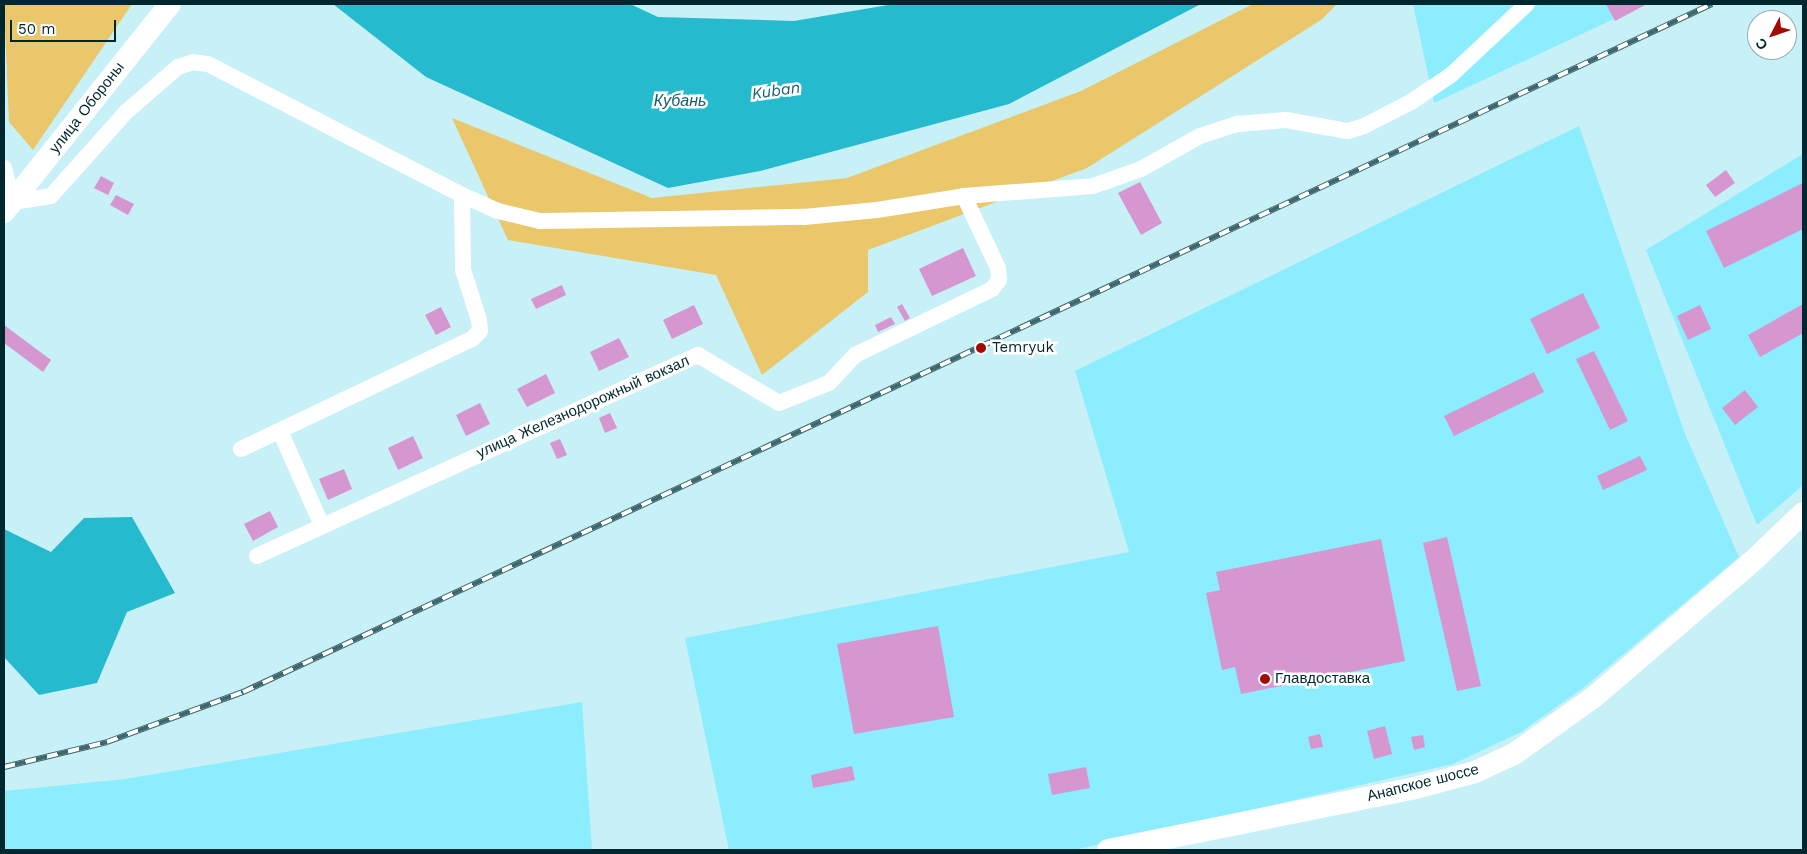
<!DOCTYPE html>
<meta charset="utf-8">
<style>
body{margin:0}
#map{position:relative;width:1807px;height:854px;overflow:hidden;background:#c7f0f7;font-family:"Work Sans",sans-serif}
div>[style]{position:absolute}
.built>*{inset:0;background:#8cedfe}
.green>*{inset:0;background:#e9c76a}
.water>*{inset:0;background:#26bacf}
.building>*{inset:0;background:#d696d0}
.street>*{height:16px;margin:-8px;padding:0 8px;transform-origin:8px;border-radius:8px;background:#fff}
.secondary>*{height:22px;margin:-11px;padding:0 11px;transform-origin:11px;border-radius:11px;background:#fff}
.rail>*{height:5.5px;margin-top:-2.75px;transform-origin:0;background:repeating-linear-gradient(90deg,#fff 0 11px,#3f676d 0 22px);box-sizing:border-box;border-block:1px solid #3f676d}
.dots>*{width:14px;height:14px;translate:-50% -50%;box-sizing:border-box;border:2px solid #fff;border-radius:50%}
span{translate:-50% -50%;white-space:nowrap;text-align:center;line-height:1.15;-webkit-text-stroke:5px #fff;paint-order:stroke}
.street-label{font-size:15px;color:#00272d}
.poi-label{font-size:15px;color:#00272d}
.left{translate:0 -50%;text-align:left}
.water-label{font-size:16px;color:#15606c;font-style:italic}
.frame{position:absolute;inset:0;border:5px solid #00272d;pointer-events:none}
.north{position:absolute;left:1747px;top:10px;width:50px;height:50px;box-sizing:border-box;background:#fff;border:1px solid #99a9ab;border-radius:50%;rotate:229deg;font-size:14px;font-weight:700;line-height:20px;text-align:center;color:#00272d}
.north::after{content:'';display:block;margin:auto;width:18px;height:22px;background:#a20a01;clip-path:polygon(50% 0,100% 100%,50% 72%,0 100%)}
.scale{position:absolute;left:10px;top:20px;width:106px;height:22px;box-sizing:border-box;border:2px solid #00272d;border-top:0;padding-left:6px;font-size:15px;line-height:18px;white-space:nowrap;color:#00272d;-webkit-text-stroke:4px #fff;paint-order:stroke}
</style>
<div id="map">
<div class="built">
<div style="clip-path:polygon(1413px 4px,1646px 4px,1434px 103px)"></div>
<div style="clip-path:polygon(1579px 126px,1685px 434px,1739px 557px,1583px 688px,1521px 732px,1453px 764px,1074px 850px,729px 850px,685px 638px,1129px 552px,1075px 371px)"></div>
<div style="clip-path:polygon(1803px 154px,1803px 485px,1757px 525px,1646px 250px)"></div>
<div style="clip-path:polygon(582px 702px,592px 850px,4px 850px,4px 791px,125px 779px)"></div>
</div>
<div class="green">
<div style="clip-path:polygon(4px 4px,132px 4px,33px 150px,9px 122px)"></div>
<div style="clip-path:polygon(1253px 4px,1337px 4px,1321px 20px,1087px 168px,868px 250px,868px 292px,762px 375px,716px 275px,508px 240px,452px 118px,652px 198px,847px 178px,1081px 91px)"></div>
</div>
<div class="water">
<div style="clip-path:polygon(333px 4px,630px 4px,658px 17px,794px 21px,894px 4px,1201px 4px,1009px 104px,760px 171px,668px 188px,426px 77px)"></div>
<div style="clip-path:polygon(132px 517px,175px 593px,127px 612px,97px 683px,39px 695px,4px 657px,4px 529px,51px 552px,84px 518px)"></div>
</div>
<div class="building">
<div style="clip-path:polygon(1606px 4px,1647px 4px,1615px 21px)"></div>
<div style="clip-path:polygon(1726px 170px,1735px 183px,1715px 197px,1706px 185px)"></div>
<div style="clip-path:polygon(101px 176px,114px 183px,108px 195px,94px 188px)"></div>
<div style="clip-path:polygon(1140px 182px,1162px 223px,1141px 235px,1118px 193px)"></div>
<div style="clip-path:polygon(1803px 183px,1803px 229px,1724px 268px,1706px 231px)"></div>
<div style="clip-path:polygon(116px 195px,134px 204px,128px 215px,110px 205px)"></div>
<div style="clip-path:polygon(963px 248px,976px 276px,932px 296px,919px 269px)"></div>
<div style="clip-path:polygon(562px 285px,566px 295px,536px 309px,531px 299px)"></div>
<div style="clip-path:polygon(1583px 293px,1600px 328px,1547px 354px,1530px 319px)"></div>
<div style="clip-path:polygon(902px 304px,910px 318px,905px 321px,897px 307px)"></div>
<div style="clip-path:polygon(1803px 304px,1803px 333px,1760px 357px,1748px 335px)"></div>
<div style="clip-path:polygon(694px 305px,703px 324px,672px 339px,663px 320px)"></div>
<div style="clip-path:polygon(1700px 305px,1711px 329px,1688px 340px,1677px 316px)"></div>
<div style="clip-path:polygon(441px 307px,451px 327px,436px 335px,425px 315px)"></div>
<div style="clip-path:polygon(891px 317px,895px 324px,878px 332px,875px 325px)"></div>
<div style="clip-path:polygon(4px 325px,51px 360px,43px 372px,4px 343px)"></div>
<div style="clip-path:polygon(619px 338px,629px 357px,599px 371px,590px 352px)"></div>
<div style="clip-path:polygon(1594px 351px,1628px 421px,1610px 430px,1576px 359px)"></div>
<div style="clip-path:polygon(1534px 372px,1544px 392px,1454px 436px,1444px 416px)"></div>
<div style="clip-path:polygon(546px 374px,555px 393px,527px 407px,517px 389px)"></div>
<div style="clip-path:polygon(1745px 390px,1758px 407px,1735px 425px,1722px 408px)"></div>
<div style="clip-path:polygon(480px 403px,490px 424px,466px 436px,456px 415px)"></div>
<div style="clip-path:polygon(610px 413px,617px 428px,605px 433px,599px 418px)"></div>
<div style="clip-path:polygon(413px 436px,423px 458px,398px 470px,388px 448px)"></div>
<div style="clip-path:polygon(560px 439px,567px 455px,557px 459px,550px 443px)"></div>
<div style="clip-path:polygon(1640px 456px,1647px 470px,1603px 490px,1597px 476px)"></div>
<div style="clip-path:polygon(344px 469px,352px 489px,328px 500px,319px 479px)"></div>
<div style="clip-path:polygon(270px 511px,278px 527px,253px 541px,244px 524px)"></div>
<div style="clip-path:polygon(1447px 537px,1481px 686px,1457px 691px,1423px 543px)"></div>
<div style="clip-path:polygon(1381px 539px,1405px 661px,1241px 694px,1235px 667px,1222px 670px,1206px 593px,1220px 590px,1216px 572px)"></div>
<div style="clip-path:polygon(938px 626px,954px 717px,854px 734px,837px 644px)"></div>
<div style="clip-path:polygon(1385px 726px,1392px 754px,1374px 759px,1367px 731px)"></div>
<div style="clip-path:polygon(1320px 734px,1323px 747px,1311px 749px,1308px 737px)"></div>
<div style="clip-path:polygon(1423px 735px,1425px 747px,1414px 750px,1411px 737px)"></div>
<div style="clip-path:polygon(852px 766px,855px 780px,813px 788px,811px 775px)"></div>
<div style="clip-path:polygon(1086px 767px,1090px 788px,1052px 795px,1048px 774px)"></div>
</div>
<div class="street">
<div style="left:4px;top:168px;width:35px;rotate:75deg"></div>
<div style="left:13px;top:202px;width:38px;rotate:-9deg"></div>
<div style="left:51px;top:196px;width:113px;rotate:-48.2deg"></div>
<div style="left:126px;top:112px;width:69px;rotate:-40.9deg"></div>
<div style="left:178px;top:67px;width:16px;rotate:-18deg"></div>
<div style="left:193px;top:62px;width:15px;rotate:8deg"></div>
<div style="left:208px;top:64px;width:286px;rotate:27.3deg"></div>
<div style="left:462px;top:195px;width:39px;rotate:24deg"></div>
<div style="left:498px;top:211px;width:43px;rotate:13.4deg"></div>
<div style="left:540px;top:221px;width:264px;rotate:-0.9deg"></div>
<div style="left:804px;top:217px;width:73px;rotate:-5.5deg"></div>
<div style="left:877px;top:210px;width:88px;rotate:-9.1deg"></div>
<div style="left:964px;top:196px;width:129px;rotate:-4.4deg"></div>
<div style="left:1093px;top:186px;width:51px;rotate:-19.5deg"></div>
<div style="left:1141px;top:169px;width:68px;rotate:-29.2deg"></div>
<div style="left:1200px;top:136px;width:40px;rotate:-18deg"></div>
<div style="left:1238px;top:124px;width:48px;rotate:-4.8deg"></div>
<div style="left:1286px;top:120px;width:63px;rotate:10.1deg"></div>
<div style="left:1348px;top:131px;width:17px;rotate:-17deg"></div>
<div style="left:1364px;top:126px;width:53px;rotate:-27.1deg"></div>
<div style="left:1411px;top:102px;width:48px;rotate:-34deg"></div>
<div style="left:1451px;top:75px;width:104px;rotate:-43.1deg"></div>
<div style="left:280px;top:431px;width:104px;rotate:66.1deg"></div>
<div style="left:241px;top:449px;width:256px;rotate:-25.5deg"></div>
<div style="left:472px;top:339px;width:11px;rotate:-45deg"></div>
<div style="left:480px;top:331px;width:11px;rotate:-95deg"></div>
<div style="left:479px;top:320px;width:52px;rotate:-107.7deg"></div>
<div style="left:463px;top:270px;width:75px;rotate:-90.8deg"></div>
<div style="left:257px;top:556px;width:485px;rotate:-24.5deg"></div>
<div style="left:698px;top:355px;width:94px;rotate:30.7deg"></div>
<div style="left:779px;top:403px;width:54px;rotate:-21.8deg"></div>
<div style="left:829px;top:383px;width:38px;rotate:-47deg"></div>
<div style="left:855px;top:355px;width:152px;rotate:-25.7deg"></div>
<div style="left:992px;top:289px;width:11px;rotate:-52deg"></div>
<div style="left:999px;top:280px;width:12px;rotate:-95deg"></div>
<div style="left:998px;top:268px;width:80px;rotate:-115.3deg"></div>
</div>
<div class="secondary">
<div style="left:4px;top:212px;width:266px;rotate:-51.4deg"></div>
<div style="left:1108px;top:850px;width:313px;rotate:-11.4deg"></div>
<div style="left:1415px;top:788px;width:62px;rotate:-14.9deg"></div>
<div style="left:1475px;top:772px;width:43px;rotate:-24.8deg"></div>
<div style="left:1514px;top:754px;width:98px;rotate:-35.5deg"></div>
<div style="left:1594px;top:697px;width:212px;rotate:-40.6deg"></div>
<div style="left:1755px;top:559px;width:66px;rotate:-43.8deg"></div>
</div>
<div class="rail">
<div style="left:4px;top:767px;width:106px;rotate:-13.6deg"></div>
<div style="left:107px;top:742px;width:145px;rotate:-20.2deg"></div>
<div style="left:243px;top:692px;width:1622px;rotate:-25.1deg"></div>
</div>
<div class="dots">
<div style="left:981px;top:348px;background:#a20a01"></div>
<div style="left:1265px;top:679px;background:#a20a01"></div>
</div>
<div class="street-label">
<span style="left:87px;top:108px;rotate:-52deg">улица Обороны</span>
<span style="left:583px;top:407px;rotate:-24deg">улица Железнодорожный вокзал</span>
<span style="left:1423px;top:783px;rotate:-14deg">Анапское шоссе</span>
</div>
<div class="poi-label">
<span class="left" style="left:992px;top:348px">Temryuk</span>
<span class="left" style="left:1275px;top:679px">Главдоставка</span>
</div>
<div class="water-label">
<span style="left:776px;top:91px;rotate:-8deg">Kuban</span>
<span style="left:680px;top:101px">Кубань</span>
</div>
<div class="frame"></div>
<div class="north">С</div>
<div class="scale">50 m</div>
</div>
